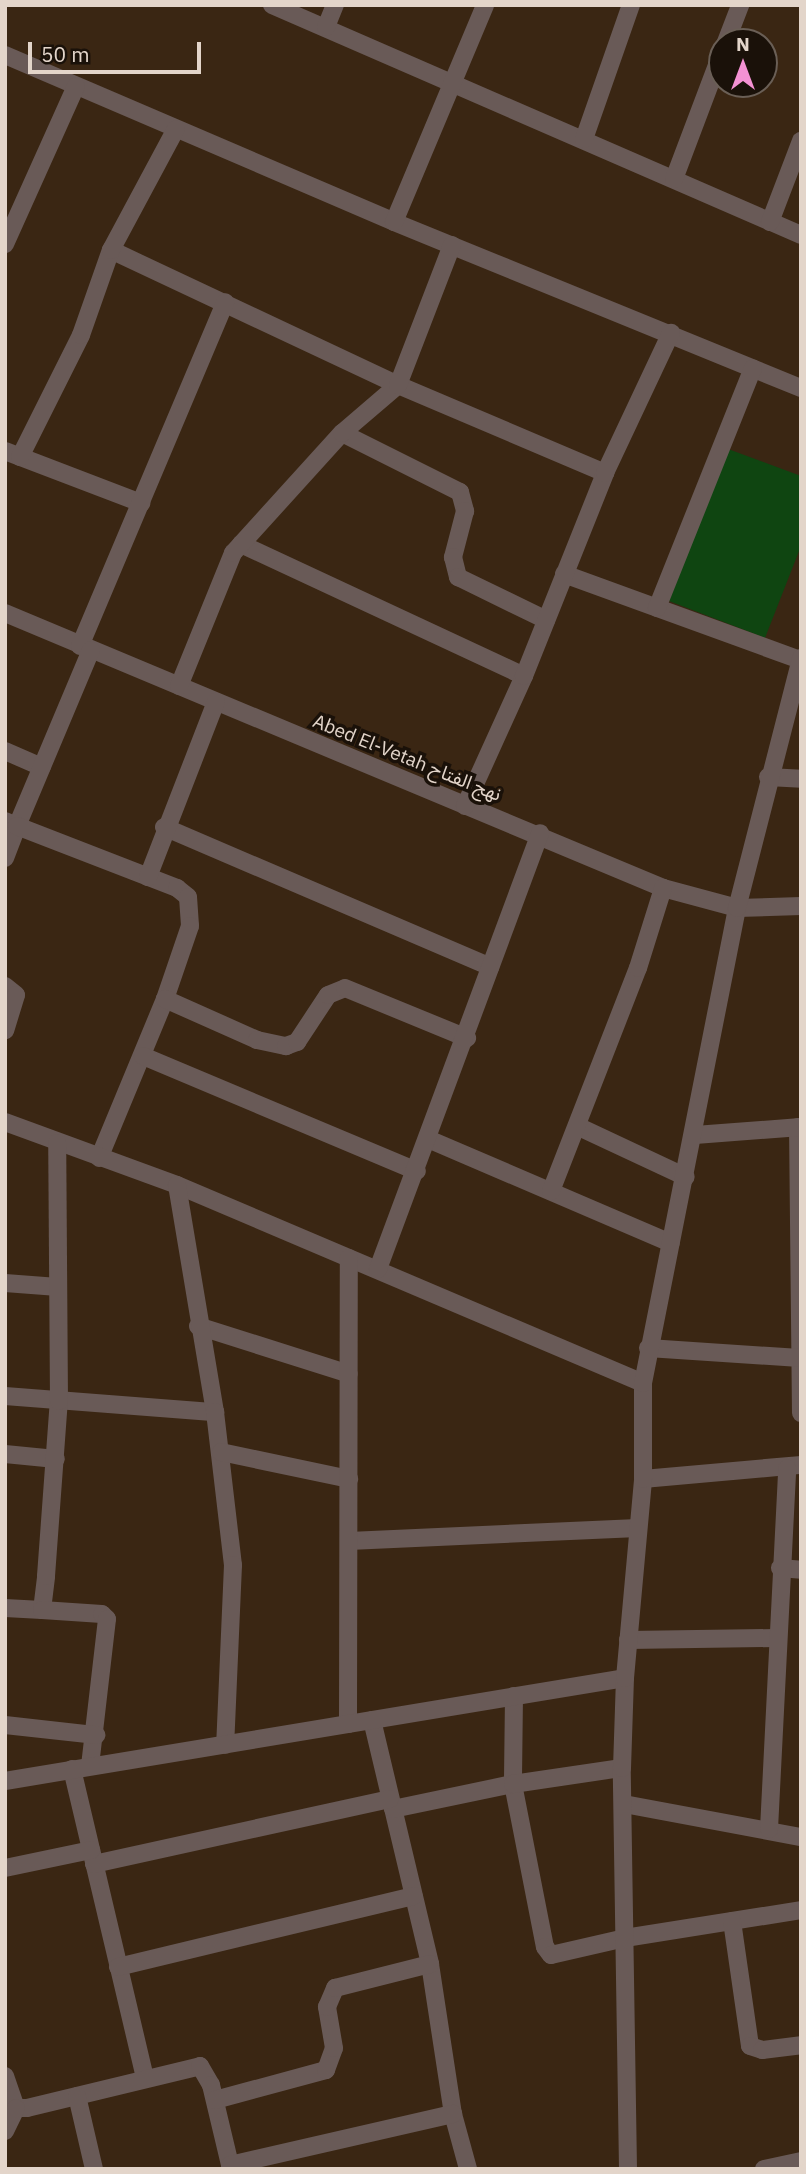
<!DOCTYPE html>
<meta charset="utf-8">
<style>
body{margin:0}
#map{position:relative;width:806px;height:2174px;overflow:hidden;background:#3a2613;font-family:"IBM Plex Sans","Noto Sans Arabic",sans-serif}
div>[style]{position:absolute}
.green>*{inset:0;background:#0f4511}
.minor>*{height:18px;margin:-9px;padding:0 9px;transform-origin:9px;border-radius:9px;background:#695a57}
span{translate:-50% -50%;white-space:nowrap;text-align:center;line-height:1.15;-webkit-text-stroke:7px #1a1109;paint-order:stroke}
.street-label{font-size:19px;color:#e3d5ca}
.frame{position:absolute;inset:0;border:7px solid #e3d5ca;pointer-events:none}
.north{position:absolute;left:708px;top:28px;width:70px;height:70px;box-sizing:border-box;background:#1a1109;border:2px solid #6a5f56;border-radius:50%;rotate:0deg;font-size:19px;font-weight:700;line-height:28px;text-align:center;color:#e3d5ca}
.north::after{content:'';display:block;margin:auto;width:24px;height:32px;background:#f491d3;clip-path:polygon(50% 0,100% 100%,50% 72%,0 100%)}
.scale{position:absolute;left:28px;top:42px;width:173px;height:32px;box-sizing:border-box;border:4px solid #e3d5ca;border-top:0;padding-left:9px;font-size:21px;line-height:24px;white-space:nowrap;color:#e3d5ca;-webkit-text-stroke:5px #1a1109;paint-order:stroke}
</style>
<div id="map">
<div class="green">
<div style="clip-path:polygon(728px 449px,801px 476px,801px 546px,765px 638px,669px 601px)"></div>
</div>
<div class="minor">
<div style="left:272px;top:5px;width:577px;rotate:23.5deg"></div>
<div style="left:326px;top:27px;width:24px;rotate:-68deg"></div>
<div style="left:726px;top:42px;width:40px;rotate:-69deg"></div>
<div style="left:5px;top:55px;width:423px;rotate:23.2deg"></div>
<div style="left:394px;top:222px;width:440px;rotate:22.2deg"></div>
<div style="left:584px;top:139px;width:142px;rotate:-70.7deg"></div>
<div style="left:674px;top:179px;width:136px;rotate:-69.3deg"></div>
<div style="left:394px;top:222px;width:235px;rotate:-67.2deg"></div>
<div style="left:770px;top:222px;width:87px;rotate:-69.1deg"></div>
<div style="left:5px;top:244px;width:173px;rotate:-65.8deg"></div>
<div style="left:111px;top:250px;width:317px;rotate:25.2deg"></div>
<div style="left:398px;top:385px;width:225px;rotate:23deg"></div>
<div style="left:342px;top:433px;width:132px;rotate:26.6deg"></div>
<div style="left:460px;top:492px;width:20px;rotate:75deg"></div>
<div style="left:465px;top:511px;width:48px;rotate:104.6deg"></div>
<div style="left:453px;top:557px;width:21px;rotate:76deg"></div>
<div style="left:458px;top:577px;width:98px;rotate:26deg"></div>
<div style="left:5px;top:451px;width:146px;rotate:20.9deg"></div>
<div style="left:20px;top:457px;width:136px;rotate:-63.4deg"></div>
<div style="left:81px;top:335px;width:90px;rotate:-70.6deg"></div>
<div style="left:111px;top:250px;width:137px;rotate:-61.8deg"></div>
<div style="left:241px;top:544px;width:312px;rotate:25deg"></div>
<div style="left:564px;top:574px;width:251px;rotate:20deg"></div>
<div style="left:657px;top:608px;width:258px;rotate:-68.2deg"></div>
<div style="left:5px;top:613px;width:713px;rotate:22.68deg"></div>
<div style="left:663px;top:888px;width:77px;rotate:15.1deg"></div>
<div style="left:737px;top:908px;width:64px;rotate:-1.8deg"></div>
<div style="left:80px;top:646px;width:373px;rotate:-67.1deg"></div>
<div style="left:179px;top:686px;width:144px;rotate:-67.9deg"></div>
<div style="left:233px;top:553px;width:162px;rotate:-47.8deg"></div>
<div style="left:342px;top:433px;width:74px;rotate:-40.6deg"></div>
<div style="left:398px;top:385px;width:150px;rotate:-68.9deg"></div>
<div style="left:5px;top:751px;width:40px;rotate:23.4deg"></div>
<div style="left:768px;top:777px;width:33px;rotate:3deg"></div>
<div style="left:465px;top:806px;width:143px;rotate:-65.6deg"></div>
<div style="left:524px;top:676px;width:219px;rotate:-68.2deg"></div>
<div style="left:605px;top:473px;width:155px;rotate:-64.8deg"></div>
<div style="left:5px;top:821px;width:13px;rotate:23deg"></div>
<div style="left:17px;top:826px;width:191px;rotate:-67.2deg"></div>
<div style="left:164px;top:827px;width:355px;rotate:23.2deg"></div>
<div style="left:5px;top:858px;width:34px;rotate:-69deg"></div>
<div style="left:17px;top:826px;width:172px;rotate:21.2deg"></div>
<div style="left:177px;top:888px;width:14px;rotate:39deg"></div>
<div style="left:188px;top:897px;width:29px;rotate:86deg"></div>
<div style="left:190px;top:926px;width:77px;rotate:108.9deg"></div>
<div style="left:165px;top:999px;width:172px;rotate:112.5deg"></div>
<div style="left:148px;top:877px;width:188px;rotate:-68.8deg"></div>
<div style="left:5px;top:986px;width:14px;rotate:39deg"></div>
<div style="left:16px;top:995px;width:37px;rotate:107deg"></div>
<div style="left:165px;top:999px;width:101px;rotate:24deg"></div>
<div style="left:257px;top:1040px;width:30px;rotate:12deg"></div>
<div style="left:286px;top:1046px;width:12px;rotate:-20deg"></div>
<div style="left:297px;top:1042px;width:56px;rotate:-56.6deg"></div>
<div style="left:328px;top:995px;width:18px;rotate:-22deg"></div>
<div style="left:345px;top:988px;width:132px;rotate:22.3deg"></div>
<div style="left:143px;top:1056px;width:297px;rotate:22.8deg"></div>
<div style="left:5px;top:1122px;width:183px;rotate:20.1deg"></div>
<div style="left:177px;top:1185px;width:506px;rotate:23.02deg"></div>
<div style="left:577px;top:1126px;width:120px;rotate:25.1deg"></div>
<div style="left:798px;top:1127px;width:286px;rotate:89.4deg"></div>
<div style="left:695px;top:1135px;width:106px;rotate:-4.3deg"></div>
<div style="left:428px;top:1139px;width:264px;rotate:23.2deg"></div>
<div style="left:551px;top:1191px;width:239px;rotate:-68.7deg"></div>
<div style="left:638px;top:968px;width:84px;rotate:-72.6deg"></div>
<div style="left:378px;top:1269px;width:465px;rotate:-69.6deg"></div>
<div style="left:5px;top:1283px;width:53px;rotate:4.3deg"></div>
<div style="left:198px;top:1326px;width:158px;rotate:17.6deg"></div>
<div style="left:648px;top:1348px;width:152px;rotate:3.8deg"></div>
<div style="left:5px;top:1396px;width:211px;rotate:4.4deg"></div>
<div style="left:215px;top:1412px;width:230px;rotate:-99.5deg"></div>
<div style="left:215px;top:1412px;width:154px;rotate:83.3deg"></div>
<div style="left:233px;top:1565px;width:180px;rotate:92.5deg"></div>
<div style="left:221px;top:1452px;width:131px;rotate:11.9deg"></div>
<div style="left:5px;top:1454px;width:51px;rotate:5.6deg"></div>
<div style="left:643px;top:1479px;width:159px;rotate:-5.1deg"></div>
<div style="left:349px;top:1541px;width:289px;rotate:-2.6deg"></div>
<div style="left:780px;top:1568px;width:21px;rotate:5deg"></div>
<div style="left:5px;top:1608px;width:37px;rotate:3deg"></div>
<div style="left:42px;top:1610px;width:34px;rotate:-83deg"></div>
<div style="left:46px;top:1576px;width:175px;rotate:-85.8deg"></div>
<div style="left:59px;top:1401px;width:258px;rotate:-90.4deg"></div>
<div style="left:42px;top:1610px;width:60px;rotate:3.8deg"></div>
<div style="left:102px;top:1614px;width:7px;rotate:45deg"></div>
<div style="left:107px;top:1619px;width:148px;rotate:96.6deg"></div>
<div style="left:628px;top:1640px;width:148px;rotate:-0.8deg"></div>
<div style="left:514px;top:1696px;width:88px;rotate:90.7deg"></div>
<div style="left:513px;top:1784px;width:166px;rotate:78.9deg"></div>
<div style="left:545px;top:1947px;width:10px;rotate:53deg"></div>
<div style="left:551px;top:1955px;width:76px;rotate:-12.9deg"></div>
<div style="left:625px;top:1938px;width:178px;rotate:-9deg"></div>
<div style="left:372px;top:1720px;width:251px;rotate:76.6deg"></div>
<div style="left:430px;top:1964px;width:152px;rotate:81.3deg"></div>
<div style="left:453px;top:2114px;width:57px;rotate:74.7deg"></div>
<div style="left:348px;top:1724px;width:466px;rotate:-89.9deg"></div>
<div style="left:5px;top:1725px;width:92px;rotate:6.3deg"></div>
<div style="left:72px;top:1769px;width:318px;rotate:76.7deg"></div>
<div style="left:5px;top:1781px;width:628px;rotate:-9.43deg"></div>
<div style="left:624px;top:1804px;width:180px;rotate:10.6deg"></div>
<div style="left:393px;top:1809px;width:123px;rotate:-11.8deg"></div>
<div style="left:513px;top:1784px;width:110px;rotate:-8.4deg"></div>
<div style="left:769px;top:1829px;width:361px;rotate:-87.1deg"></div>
<div style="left:94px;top:1864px;width:303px;rotate:-12.4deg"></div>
<div style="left:5px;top:1868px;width:88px;rotate:-11.8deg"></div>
<div style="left:732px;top:1921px;width:126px;rotate:81.8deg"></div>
<div style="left:750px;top:2046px;width:13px;rotate:18deg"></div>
<div style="left:762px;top:2050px;width:39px;rotate:-7deg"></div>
<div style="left:118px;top:1967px;width:304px;rotate:-13.5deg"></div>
<div style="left:5px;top:2076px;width:34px;rotate:71deg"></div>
<div style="left:16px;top:2108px;width:11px"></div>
<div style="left:27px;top:2108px;width:178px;rotate:-13.6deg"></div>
<div style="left:200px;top:2066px;width:22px;rotate:60deg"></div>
<div style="left:211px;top:2085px;width:86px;rotate:76.6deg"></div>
<div style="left:77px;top:2096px;width:75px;rotate:76.9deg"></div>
<div style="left:215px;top:2100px;width:115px;rotate:-15.1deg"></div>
<div style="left:326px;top:2070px;width:23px;rotate:-70deg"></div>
<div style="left:334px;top:2048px;width:42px;rotate:-99.7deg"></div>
<div style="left:327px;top:2007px;width:21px;rotate:-67deg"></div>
<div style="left:335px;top:1988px;width:98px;rotate:-14.2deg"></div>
<div style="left:5px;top:2131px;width:25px;rotate:-64deg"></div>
<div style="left:230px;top:2165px;width:229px;rotate:-12.9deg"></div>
<div style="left:628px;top:2169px;width:401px;rotate:-90.9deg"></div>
<div style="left:622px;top:1768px;width:90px;rotate:-88.1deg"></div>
<div style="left:625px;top:1678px;width:200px;rotate:-84.8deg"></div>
<div style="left:643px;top:1479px;width:96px;rotate:-90deg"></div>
<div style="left:643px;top:1383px;width:484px;rotate:-78.8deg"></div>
<div style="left:737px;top:908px;width:258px;rotate:-75.6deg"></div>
<div style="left:764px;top:2169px;width:38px;rotate:-12deg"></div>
</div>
<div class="street-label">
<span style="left:407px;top:758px;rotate:22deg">Abed El-Vetah نهج الفتاح</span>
</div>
<div class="frame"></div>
<div class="north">N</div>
<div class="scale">50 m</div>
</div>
